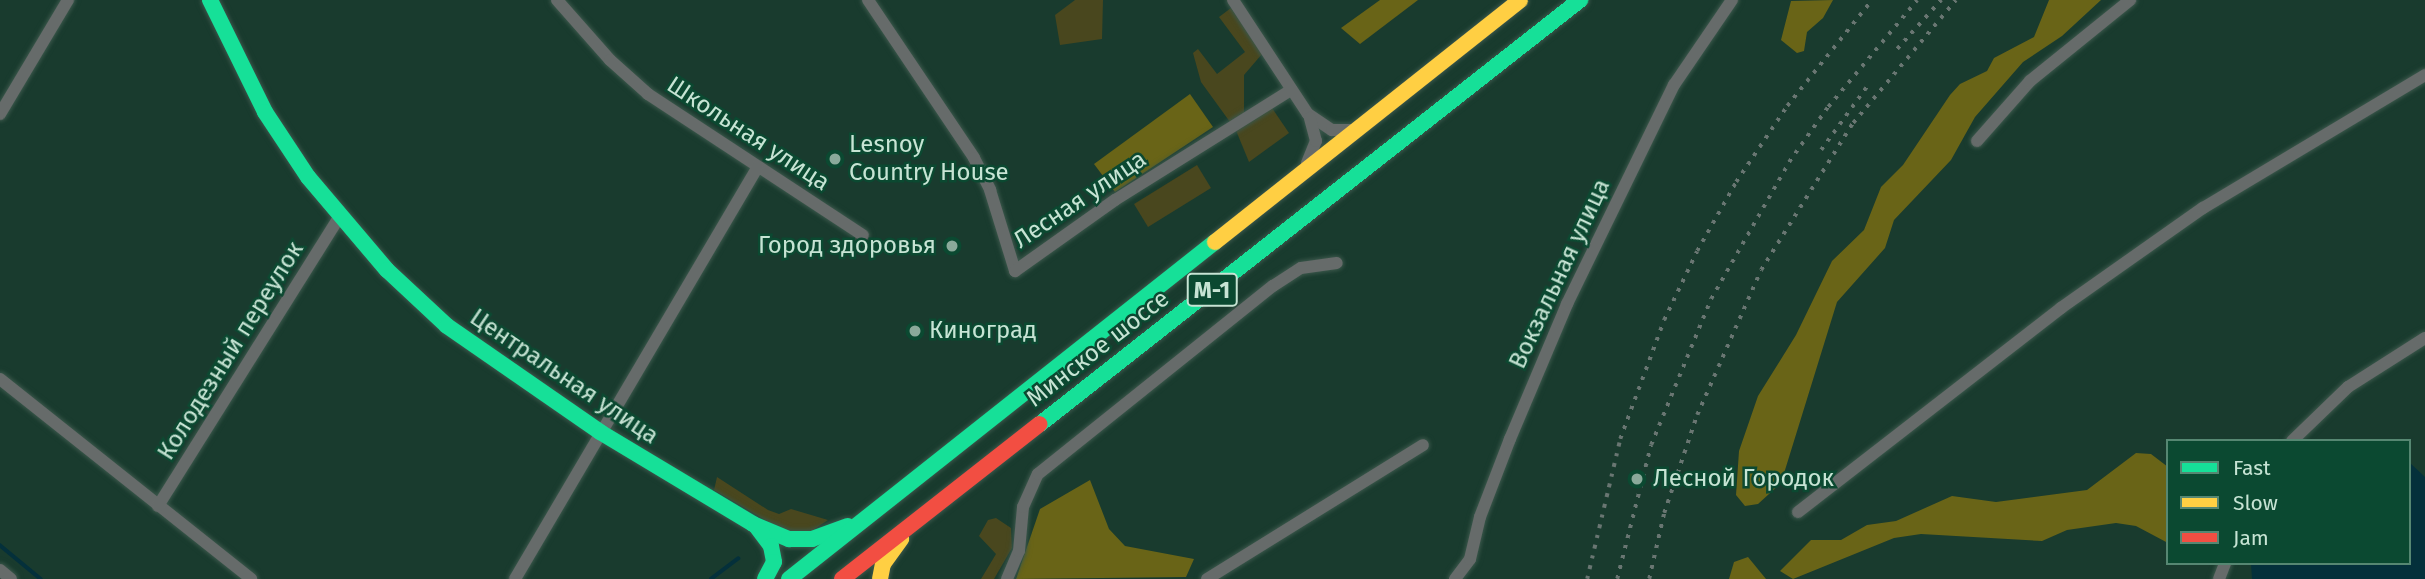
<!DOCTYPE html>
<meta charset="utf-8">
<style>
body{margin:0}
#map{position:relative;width:2425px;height:579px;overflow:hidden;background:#193b2e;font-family:"Fira Sans",sans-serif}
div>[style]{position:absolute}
.green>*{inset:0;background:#49471e}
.forest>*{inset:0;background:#696417}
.water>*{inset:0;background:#04303b}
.stream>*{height:3.5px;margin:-1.75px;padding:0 1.75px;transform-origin:1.75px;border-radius:1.75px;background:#04303b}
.roads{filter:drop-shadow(0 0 2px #3b574b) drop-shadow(0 0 2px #3b574b)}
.street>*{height:12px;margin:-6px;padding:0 6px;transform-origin:6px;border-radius:6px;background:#666b6a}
.fast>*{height:16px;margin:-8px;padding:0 8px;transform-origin:8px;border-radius:8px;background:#16e098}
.slow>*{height:16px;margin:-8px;padding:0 8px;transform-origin:8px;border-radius:8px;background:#ffcf43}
.jam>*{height:16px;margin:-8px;padding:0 8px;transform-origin:8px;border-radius:8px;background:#f24e42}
.rail>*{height:3.5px;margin-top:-1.75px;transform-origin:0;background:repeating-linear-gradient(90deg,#697672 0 3.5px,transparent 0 10.5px)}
.dots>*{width:19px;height:19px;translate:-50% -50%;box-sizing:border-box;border:4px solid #0b4931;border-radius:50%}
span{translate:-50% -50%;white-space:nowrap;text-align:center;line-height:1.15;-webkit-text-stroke:5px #0b4931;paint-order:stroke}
.shield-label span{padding:2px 5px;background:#0b4931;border:2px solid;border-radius:5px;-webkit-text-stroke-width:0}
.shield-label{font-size:23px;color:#c7e4d4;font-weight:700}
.street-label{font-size:24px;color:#c7e4d4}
.poi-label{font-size:24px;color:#c7e4d4}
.left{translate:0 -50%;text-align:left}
.right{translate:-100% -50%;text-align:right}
.legend{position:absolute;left:2166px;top:439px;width:245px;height:126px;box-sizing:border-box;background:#0b4931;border:2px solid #568772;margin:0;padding:9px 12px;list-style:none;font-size:21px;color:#c7e4d4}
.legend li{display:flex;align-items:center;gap:14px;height:35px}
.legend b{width:35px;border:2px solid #568772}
</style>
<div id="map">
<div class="green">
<div style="clip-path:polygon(1075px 0,1103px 0,1102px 39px,1060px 45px,1055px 15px)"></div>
<div style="clip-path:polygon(1231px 8px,1262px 54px,1244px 75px,1244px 114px,1230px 122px,1201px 82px,1193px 53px,1198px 49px,1217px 74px,1245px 52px,1219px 17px)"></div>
<div style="clip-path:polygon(1272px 108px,1289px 133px,1249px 162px,1235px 128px)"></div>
<div style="clip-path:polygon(1197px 165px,1211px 188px,1148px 227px,1134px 204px)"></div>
<div style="clip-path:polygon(717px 477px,768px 510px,779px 514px,791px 509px,828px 520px,810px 532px,786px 532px,714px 490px)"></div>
<div style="clip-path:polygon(996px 518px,1011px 528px,1012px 548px,994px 579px,981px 579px,996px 554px,979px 536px,988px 520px)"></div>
</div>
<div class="forest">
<div style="clip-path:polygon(1380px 0,1418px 0,1360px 44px,1341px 28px)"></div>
<div style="clip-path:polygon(1833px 0,1823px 18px,1807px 32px,1804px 51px,1797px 53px,1781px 40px,1791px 1px)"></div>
<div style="clip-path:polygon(2049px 0,2101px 0,2062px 36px,2023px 62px,1975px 117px,1951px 160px,1894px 220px,1885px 248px,1837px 302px,1781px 483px,1758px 504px,1745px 506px,1736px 495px,1739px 451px,1758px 396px,1796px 335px,1832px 261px,1864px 230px,1881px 187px,1903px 165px,1950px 95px,1960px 84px,1987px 71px,1994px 58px,2034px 37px)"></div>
<div style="clip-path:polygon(1190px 94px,1213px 127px,1115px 192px,1094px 164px)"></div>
<div style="clip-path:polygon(2136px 453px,2151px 454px,2168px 467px,2168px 543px,2136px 526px,2116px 523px,2067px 530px,2042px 541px,1921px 534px,1894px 538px,1793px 579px,1780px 571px,1811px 540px,1841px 540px,1867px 525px,1896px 521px,1952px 496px,1996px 502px,2087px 490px)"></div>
<div style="clip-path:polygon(1090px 480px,1109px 529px,1125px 546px,1194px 559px,1186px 577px,1016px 579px,1040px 509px)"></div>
<div style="clip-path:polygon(1748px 557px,1766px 579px,1729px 579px,1734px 562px)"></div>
</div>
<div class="water">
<div style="clip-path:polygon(2409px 462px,2425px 477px,2425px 579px,2252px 579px,2251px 563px,2409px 563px)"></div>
</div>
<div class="stream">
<div style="left:0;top:545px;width:53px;rotate:39.7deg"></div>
<div style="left:711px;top:579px;width:34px;rotate:-37deg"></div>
</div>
<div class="roads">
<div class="street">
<div style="left:557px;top:0;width:80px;rotate:48.5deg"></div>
<div style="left:610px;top:60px;width:51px;rotate:41.8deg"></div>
<div style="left:648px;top:94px;width:257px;rotate:33.3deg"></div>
<div style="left:868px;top:0;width:190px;rotate:56.1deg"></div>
<div style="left:974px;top:158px;width:36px;rotate:63deg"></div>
<div style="left:990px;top:190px;width:85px;rotate:72.8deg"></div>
<div style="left:1015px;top:271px;width:123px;rotate:-35.4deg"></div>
<div style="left:1115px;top:200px;width:208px;rotate:-32deg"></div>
<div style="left:1233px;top:0;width:136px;rotate:56.7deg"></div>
<div style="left:1308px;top:114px;width:29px;rotate:34deg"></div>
<div style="left:1332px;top:130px;width:21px"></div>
<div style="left:0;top:114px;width:133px;rotate:-59.2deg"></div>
<div style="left:1977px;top:141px;width:80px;rotate:-48.5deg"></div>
<div style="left:2030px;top:81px;width:129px;rotate:-39deg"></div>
<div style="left:1307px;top:163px;width:24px;rotate:-68deg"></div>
<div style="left:1316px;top:141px;width:24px;rotate:-105deg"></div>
<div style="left:0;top:379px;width:321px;rotate:38.5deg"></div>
<div style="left:2292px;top:441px;width:78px;rotate:-44deg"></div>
<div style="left:2348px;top:387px;width:91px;rotate:-32.5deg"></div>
<div style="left:158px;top:506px;width:341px;rotate:-57.9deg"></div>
<div style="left:1798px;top:512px;width:333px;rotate:-37.8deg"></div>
<div style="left:2061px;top:308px;width:174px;rotate:-35.2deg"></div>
<div style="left:2203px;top:208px;width:259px;rotate:-30.9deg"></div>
<div style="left:0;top:570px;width:14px;rotate:39deg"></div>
<div style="left:515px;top:579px;width:478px;rotate:-59.5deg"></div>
<div style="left:1007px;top:579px;width:30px;rotate:-67deg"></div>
<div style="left:1019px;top:551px;width:44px;rotate:-84.8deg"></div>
<div style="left:1023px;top:507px;width:36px;rotate:-66deg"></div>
<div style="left:1038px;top:474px;width:301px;rotate:-38.7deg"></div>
<div style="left:1273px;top:286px;width:33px;rotate:-33deg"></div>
<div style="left:1301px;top:268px;width:36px;rotate:-8deg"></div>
<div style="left:1207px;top:579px;width:254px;rotate:-31.8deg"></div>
<div style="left:1455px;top:579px;width:25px;rotate:-53deg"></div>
<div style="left:1470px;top:559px;width:43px;rotate:-76.6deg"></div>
<div style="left:1480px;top:517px;width:84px;rotate:-69deg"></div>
<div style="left:1510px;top:439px;width:147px;rotate:-67.1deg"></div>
<div style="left:1567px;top:304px;width:244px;rotate:-64deg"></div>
<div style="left:1674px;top:85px;width:103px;rotate:-55.7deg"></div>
<div style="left:2219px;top:579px;width:17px;rotate:-69deg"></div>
</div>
<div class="fast">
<div style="left:210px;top:0;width:125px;rotate:63.8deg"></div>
<div style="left:265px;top:112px;width:78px;rotate:56.5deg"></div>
<div style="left:308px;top:177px;width:122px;rotate:49.7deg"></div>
<div style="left:387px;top:270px;width:82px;rotate:43deg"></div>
<div style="left:447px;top:326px;width:186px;rotate:34.7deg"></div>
<div style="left:600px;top:432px;width:179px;rotate:31deg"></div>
<div style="left:753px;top:524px;width:39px;rotate:23deg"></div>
<div style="left:789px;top:539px;width:23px"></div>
<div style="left:812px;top:539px;width:38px;rotate:-20deg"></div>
<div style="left:1040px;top:424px;width:687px;rotate:-38.14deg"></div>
<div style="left:756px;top:526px;width:25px;rotate:53deg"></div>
<div style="left:771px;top:546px;width:16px;rotate:79deg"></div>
<div style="left:774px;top:562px;width:19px;rotate:118deg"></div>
<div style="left:789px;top:579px;width:543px;rotate:-38.35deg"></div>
</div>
<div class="slow">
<div style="left:1215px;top:242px;width:389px;rotate:-38.4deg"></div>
<div style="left:880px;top:579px;width:15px;rotate:-79deg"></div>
<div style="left:883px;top:564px;width:31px;rotate:-54deg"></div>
</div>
<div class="jam">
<div style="left:842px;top:579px;width:251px;rotate:-38.1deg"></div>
</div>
</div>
<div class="rail">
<div style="left:1897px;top:49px;width:66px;rotate:-48.1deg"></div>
<div style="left:1821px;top:150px;width:80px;rotate:-54.1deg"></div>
<div style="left:1587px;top:579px;width:144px;rotate:-76.7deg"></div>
<div style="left:1620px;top:439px;width:127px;rotate:-69.7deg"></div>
<div style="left:1664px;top:320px;width:76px;rotate:-64.4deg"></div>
<div style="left:1697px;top:251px;width:79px;rotate:-60.5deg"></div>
<div style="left:1736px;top:182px;width:92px;rotate:-56.1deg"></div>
<div style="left:1787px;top:106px;width:136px;rotate:-51.3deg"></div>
<div style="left:1617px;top:579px;width:138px;rotate:-75.8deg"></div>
<div style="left:1651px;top:445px;width:158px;rotate:-67.7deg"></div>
<div style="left:1711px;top:299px;width:158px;rotate:-60.3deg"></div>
<div style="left:1789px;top:162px;width:67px;rotate:-54.7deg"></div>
<div style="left:1828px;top:107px;width:139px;rotate:-50.2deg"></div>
<div style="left:1649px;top:579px;width:68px;rotate:-77.2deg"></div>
<div style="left:1664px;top:513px;width:103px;rotate:-71.4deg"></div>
<div style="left:1697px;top:415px;width:158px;rotate:-66.2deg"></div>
<div style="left:1761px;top:270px;width:173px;rotate:-58deg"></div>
<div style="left:1853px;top:123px;width:160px;rotate:-50.1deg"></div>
</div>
<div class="dots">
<div style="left:835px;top:159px;background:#8aa99a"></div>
<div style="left:952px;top:246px;background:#8aa99a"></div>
<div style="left:915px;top:331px;background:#8aa99a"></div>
<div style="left:1637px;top:479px;background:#8aa99a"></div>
</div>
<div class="shield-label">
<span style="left:1212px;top:290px">М-1</span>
</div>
<div class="street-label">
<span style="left:748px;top:134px;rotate:33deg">Школьная улица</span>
<span style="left:1080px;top:200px;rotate:-34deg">Лесная улица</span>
<span style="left:1560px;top:274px;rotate:-65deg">Вокзальная улица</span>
<span style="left:1098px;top:349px;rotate:-38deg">Минское шоссе</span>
<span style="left:231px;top:351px;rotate:-58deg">Колодезный переулок</span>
<span style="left:564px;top:377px;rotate:34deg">Центральная улица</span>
</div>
<div class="poi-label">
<span class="left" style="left:849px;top:159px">Lesnoy<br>Country House</span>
<span class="right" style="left:936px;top:246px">Город здоровья</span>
<span class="left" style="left:929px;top:331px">Киноград</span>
<span class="left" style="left:1653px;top:479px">Лесной Городок</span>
</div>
<ul class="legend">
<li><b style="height:9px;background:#16e098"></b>Fast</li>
<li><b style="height:9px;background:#ffcf43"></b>Slow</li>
<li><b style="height:9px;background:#f24e42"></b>Jam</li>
</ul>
</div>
